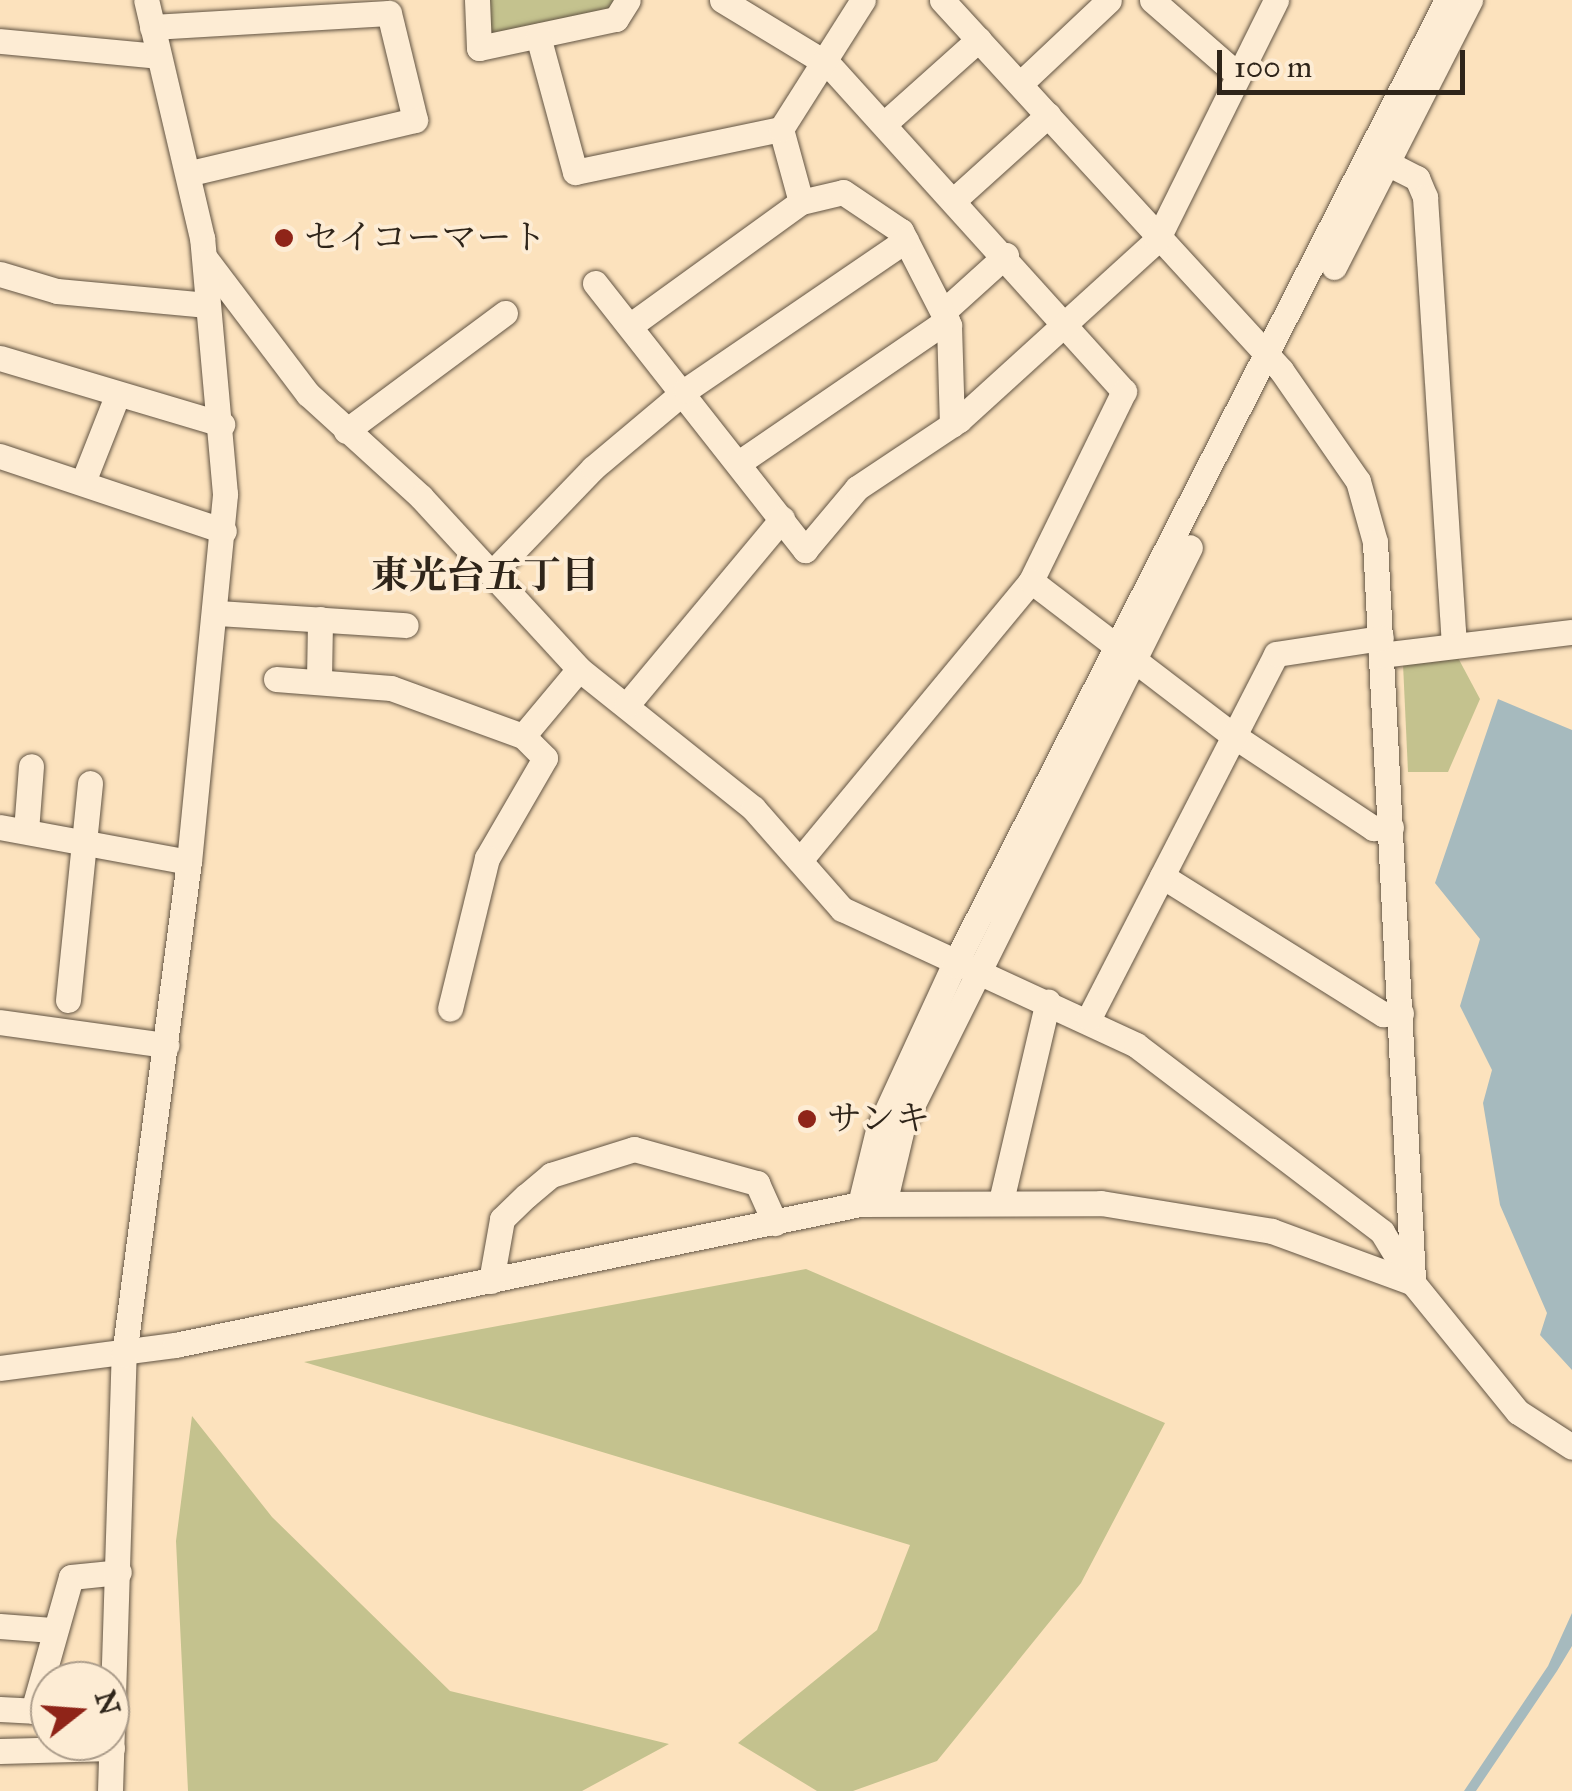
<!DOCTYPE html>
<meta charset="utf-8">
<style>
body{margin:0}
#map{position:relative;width:1572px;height:1791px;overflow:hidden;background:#fce2bd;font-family:"IM FELL Great Primer","Noto Serif JP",serif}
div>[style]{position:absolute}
.green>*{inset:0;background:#c4c28e}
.water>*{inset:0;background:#a6babe}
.roads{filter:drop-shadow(0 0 2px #625443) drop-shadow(0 0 2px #625443)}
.minor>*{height:25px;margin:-12.5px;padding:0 12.5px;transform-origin:12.5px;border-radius:12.5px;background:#fdecd4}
.dots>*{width:28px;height:28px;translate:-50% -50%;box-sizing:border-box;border:5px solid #fdecd4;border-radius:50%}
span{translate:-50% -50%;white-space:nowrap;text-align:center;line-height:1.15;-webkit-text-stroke:8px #fdecd4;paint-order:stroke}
.poi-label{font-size:35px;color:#2f251a}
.left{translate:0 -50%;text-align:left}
.neighbourhood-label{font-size:38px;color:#2f251a;font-weight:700}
.north{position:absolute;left:30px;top:1661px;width:100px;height:100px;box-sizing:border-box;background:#fdecd4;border:2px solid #ab9c8a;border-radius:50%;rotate:73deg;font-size:28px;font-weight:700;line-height:40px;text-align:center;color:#2f251a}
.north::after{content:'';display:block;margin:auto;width:35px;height:45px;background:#8f2418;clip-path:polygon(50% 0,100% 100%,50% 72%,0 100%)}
.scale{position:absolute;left:1217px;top:50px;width:248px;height:45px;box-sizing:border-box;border:5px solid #2f251a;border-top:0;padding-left:12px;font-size:30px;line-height:35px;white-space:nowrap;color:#2f251a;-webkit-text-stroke:8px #fdecd4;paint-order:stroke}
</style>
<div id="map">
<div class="green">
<div style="clip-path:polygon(490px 0,616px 0,610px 13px,489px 38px)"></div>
<div style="clip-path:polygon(1456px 654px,1480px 699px,1448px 772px,1408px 772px,1403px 664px)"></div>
<div style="clip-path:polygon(806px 1269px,1165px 1423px,1081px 1583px,937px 1761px,853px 1791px,817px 1791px,738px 1743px,877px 1630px,910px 1545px,304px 1362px)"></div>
<div style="clip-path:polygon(192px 1416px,272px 1517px,450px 1691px,669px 1744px,582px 1791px,188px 1791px,176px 1541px)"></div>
</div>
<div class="water">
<div style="clip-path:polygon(1498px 699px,1572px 730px,1572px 1370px,1540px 1335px,1547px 1313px,1500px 1205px,1483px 1103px,1492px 1070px,1460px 1006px,1480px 939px,1435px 883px)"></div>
<div style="clip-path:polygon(1572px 1613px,1572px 1646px,1557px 1671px,1476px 1791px,1464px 1791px,1548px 1666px)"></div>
</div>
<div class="roads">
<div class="minor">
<div style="left:477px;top:0;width:48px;rotate:87.6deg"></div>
<div style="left:479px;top:48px;width:140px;rotate:-12deg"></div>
<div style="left:616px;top:19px;width:22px;rotate:-58deg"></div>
<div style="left:722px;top:0;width:125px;rotate:31.3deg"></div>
<div style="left:829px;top:65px;width:440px;rotate:47.9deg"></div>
<div style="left:1124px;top:391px;width:212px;rotate:116.1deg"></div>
<div style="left:1031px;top:581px;width:362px;rotate:129.6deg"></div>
<div style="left:942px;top:0;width:502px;rotate:47.5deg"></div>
<div style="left:1281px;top:370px;width:135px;rotate:55.3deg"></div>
<div style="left:1358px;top:481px;width:63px;rotate:74.4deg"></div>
<div style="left:1375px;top:542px;width:739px;rotate:87.05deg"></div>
<div style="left:1152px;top:0;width:114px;rotate:41.1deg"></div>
<div style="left:152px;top:27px;width:237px;rotate:-3.4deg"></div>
<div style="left:389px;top:13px;width:110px;rotate:76.3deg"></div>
<div style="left:415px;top:120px;width:231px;rotate:166.7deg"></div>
<div style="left:538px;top:36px;width:141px;rotate:74.8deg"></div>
<div style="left:575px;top:172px;width:210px;rotate:-11.8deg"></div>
<div style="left:0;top:41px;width:159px;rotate:5.4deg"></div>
<div style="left:1020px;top:84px;width:122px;rotate:-43.3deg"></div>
<div style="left:884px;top:124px;width:127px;rotate:-41.8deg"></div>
<div style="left:1387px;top:163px;width:34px;rotate:27deg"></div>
<div style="left:1417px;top:178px;width:21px;rotate:67deg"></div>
<div style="left:1425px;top:197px;width:449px;rotate:86.3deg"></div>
<div style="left:954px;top:200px;width:127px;rotate:-42.1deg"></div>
<div style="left:801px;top:202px;width:76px;rotate:-105.3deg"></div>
<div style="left:781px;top:129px;width:153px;rotate:-57.6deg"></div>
<div style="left:205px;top:258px;width:171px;rotate:52.9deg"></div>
<div style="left:308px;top:394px;width:153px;rotate:42.3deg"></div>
<div style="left:421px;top:497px;width:234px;rotate:47.4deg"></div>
<div style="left:579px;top:669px;width:223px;rotate:38.6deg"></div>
<div style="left:753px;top:808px;width:135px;rotate:48.6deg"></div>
<div style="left:842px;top:909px;width:324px;rotate:24.8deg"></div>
<div style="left:1136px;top:1045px;width:309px;rotate:37.2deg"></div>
<div style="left:1382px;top:1232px;width:60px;rotate:58.7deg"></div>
<div style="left:1334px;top:267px;width:300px;rotate:-63deg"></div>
<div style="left:0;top:274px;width:59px;rotate:16.6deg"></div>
<div style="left:57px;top:291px;width:151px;rotate:5.3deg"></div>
<div style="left:595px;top:283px;width:340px;rotate:51.8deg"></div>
<div style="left:805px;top:550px;width:81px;rotate:-50deg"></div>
<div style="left:857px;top:488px;width:123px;rotate:-33.7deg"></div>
<div style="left:959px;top:420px;width:268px;rotate:-42.3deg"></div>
<div style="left:1157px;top:240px;width:268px;rotate:-63.6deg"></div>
<div style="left:943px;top:312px;width:85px;rotate:-42.1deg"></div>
<div style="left:631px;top:325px;width:210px;rotate:-35.9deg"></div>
<div style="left:801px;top:202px;width:43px;rotate:-13.4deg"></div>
<div style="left:843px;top:192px;width:70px;rotate:33.9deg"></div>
<div style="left:901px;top:231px;width:106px;rotate:62.9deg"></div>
<div style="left:949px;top:325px;width:100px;rotate:88.3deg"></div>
<div style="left:0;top:358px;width:232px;rotate:16.6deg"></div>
<div style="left:346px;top:431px;width:198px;rotate:-36.6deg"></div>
<div style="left:0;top:456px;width:236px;rotate:18.5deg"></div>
<div style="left:740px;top:462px;width:251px;rotate:-34.4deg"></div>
<div style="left:83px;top:482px;width:92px;rotate:-68.4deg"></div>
<div style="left:491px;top:574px;width:147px;rotate:-46.1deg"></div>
<div style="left:593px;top:468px;width:121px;rotate:-40deg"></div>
<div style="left:686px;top:390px;width:266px;rotate:-34.3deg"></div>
<div style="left:1031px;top:581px;width:255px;rotate:37.4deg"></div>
<div style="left:1234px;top:736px;width:167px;rotate:33.5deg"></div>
<div style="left:1373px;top:828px;width:18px;rotate:-3deg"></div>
<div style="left:218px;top:613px;width:188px;rotate:3.7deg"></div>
<div style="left:1381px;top:655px;width:192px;rotate:-6.9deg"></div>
<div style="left:276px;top:679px;width:115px;rotate:4.5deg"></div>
<div style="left:391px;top:688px;width:140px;rotate:20deg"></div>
<div style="left:523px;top:736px;width:31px;rotate:45deg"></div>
<div style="left:545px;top:758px;width:116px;rotate:120.1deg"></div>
<div style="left:487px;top:858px;width:155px;rotate:103.8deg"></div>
<div style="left:319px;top:679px;width:60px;rotate:-89deg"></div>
<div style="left:626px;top:706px;width:244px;rotate:-50.2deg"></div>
<div style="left:523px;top:736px;width:87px;rotate:-50.1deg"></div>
<div style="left:0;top:827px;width:192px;rotate:10.5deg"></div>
<div style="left:26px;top:831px;width:65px;rotate:-85.6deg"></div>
<div style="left:1162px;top:876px;width:261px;rotate:32deg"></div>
<div style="left:1383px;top:1014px;width:18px;rotate:-3deg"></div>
<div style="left:68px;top:1000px;width:218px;rotate:-84.2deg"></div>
<div style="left:1089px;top:1018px;width:409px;rotate:-62.8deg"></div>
<div style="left:1276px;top:654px;width:106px;rotate:-8.7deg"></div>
<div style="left:0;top:1022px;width:168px;rotate:7.9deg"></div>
<div style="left:885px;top:1200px;width:78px;rotate:-76.7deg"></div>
<div style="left:903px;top:1124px;width:644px;rotate:-63.55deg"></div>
<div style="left:1001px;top:1201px;width:205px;rotate:-76.8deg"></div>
<div style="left:860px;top:1204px;width:76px;rotate:-76.3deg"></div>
<div style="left:878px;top:1130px;width:182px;rotate:-65.3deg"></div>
<div style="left:954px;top:965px;width:1084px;rotate:-62.94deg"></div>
<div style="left:491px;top:1281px;width:63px;rotate:-79.9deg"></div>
<div style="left:502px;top:1219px;width:33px;rotate:-44deg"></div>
<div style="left:526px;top:1196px;width:33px;rotate:-40deg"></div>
<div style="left:551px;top:1175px;width:87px;rotate:-17.4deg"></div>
<div style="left:634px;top:1149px;width:128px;rotate:15.5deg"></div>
<div style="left:757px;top:1183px;width:44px;rotate:65.8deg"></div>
<div style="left:0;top:1368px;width:177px;rotate:-7.5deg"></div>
<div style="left:175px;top:1345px;width:699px;rotate:-11.63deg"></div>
<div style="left:860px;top:1204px;width:241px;rotate:-0.2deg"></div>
<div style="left:1101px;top:1203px;width:173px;rotate:9.3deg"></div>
<div style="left:1272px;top:1231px;width:150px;rotate:20.2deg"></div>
<div style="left:1413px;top:1283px;width:166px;rotate:50.9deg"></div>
<div style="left:1518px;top:1412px;width:64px;rotate:32.9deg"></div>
<div style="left:0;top:1626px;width:52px;rotate:4.4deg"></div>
<div style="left:0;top:1709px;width:33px;rotate:3deg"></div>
<div style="left:33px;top:1711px;width:139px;rotate:-74.2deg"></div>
<div style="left:71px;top:1577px;width:48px;rotate:-5.9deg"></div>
<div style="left:0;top:1751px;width:112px;rotate:-1.5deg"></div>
<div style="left:110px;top:1791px;width:436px;rotate:-88.2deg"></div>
<div style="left:124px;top:1355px;width:497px;rotate:-82.5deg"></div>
<div style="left:189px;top:862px;width:370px;rotate:-84.4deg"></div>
<div style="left:225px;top:494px;width:257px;rotate:-95.1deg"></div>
<div style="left:202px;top:238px;width:244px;rotate:-103.2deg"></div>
</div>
</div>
<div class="dots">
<div style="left:284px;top:238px;background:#8f2418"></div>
<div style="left:807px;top:1119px;background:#8f2418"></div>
</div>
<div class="poi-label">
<span class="left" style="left:304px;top:238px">セイコーマート</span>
<span class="left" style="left:827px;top:1119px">サンキ</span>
</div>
<div class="neighbourhood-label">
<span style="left:485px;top:576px">東光台五丁目</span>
</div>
<div class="north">N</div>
<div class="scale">100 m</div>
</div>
